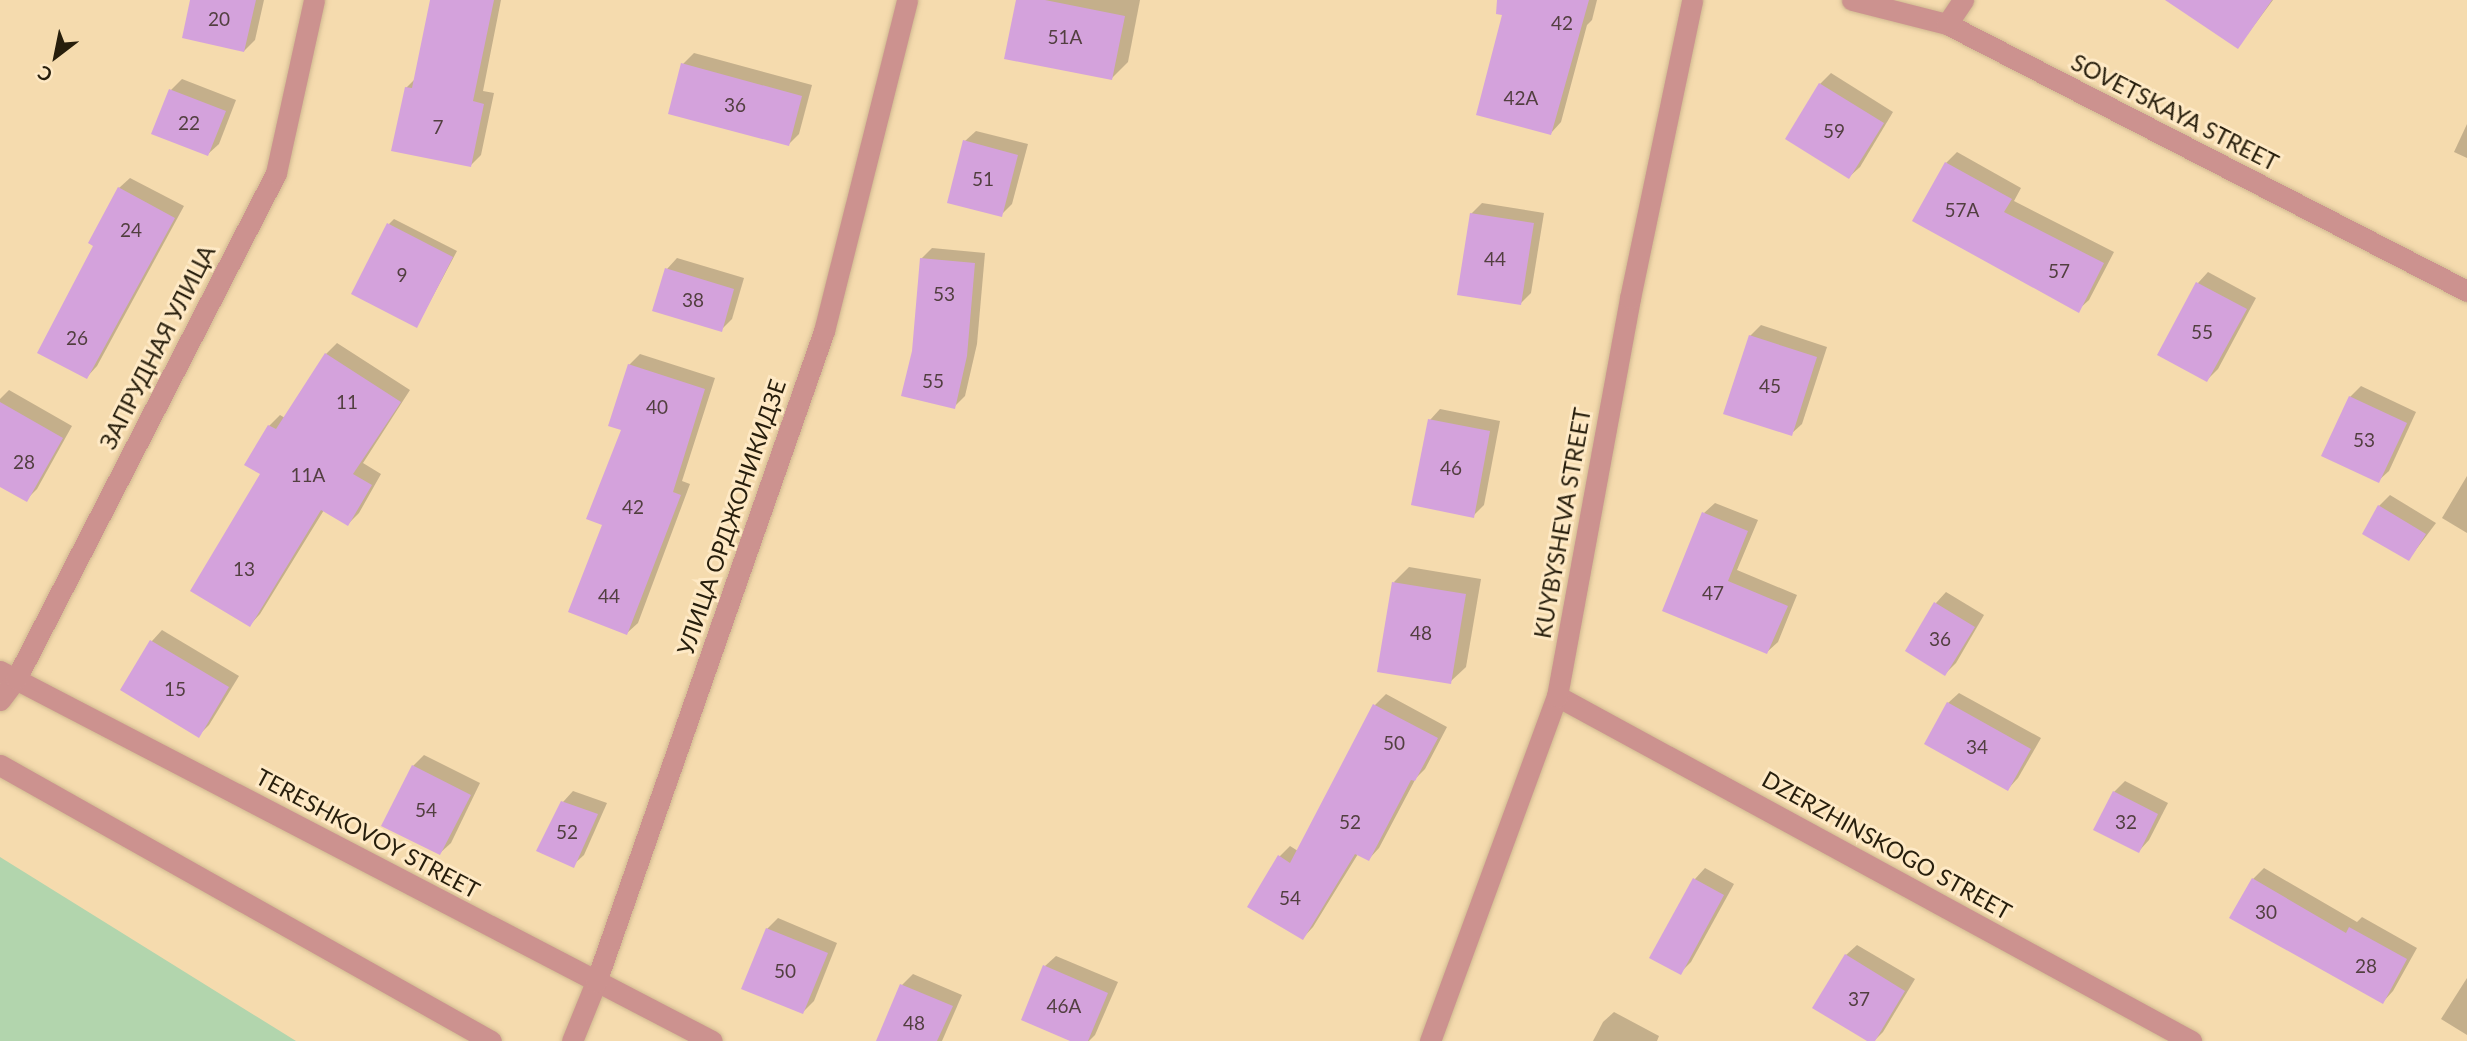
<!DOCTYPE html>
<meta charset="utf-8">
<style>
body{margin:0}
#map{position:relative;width:2467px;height:1041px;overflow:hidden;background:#f5dbae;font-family:Lato,sans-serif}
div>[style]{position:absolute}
.green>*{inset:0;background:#b2d5ad}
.shadow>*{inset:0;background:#0003}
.building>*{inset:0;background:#d4a2dc}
.roads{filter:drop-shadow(0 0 2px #d0b991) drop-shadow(0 0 2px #d0b991)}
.minor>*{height:21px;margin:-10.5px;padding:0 10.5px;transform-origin:10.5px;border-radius:10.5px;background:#cc928f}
span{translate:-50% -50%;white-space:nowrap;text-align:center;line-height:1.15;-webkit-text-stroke:6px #fee9c5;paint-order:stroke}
.number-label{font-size:19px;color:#523f40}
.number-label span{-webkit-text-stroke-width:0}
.street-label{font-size:23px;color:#271e0c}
.north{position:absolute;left:21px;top:21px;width:70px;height:70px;-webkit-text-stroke:5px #fee9c5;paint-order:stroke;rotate:212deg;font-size:19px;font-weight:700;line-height:28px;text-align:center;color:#271e0c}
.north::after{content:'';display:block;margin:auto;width:24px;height:32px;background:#271e0c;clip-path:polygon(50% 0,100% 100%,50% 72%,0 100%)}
</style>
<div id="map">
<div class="green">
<div style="clip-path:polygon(0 857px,296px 1041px,0 1041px)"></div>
</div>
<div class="shadow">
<div style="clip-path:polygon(192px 0,264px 0,255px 40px,244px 51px)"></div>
<div style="clip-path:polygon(432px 0,501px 0,483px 91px,494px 93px,481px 155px,471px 165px,406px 88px,415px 79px)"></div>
<div style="clip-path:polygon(1018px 0,1140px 0,1128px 62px,1112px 78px)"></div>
<div style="clip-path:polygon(1501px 0,1597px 0,1592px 20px,1587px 25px,1561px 122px,1551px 133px)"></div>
<div style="clip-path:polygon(2188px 0,2273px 0,2238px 47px)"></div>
<div style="clip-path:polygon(694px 53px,812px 85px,799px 134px,788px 145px,683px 64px)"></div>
<div style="clip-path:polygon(1831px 73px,1893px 112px,1860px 167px,1849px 177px,1820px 84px)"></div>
<div style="clip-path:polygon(182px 79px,236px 100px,219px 144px,208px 154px,154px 133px,171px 90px)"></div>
<div style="clip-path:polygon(2467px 124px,2467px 158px,2454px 152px)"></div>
<div style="clip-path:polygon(976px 131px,1028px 144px,1012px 204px,1001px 215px,965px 141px)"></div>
<div style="clip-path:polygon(1957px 152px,2021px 188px,2014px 201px,2114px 252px,2089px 300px,2078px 310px,1914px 221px,1946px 163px)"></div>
<div style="clip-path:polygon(130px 178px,184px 206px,97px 366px,87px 377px,95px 245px,119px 188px)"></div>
<div style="clip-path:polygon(1482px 203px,1544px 213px,1531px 293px,1520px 304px,1471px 214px)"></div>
<div style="clip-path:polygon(394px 219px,457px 251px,417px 326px,389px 224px)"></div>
<div style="clip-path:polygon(932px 248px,985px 253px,977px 344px,965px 396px,954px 407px,913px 351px,921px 259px)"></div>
<div style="clip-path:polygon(677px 258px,744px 278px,732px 319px,721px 330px,667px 269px)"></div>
<div style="clip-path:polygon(2208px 272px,2256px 298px,2218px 369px,2207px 380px,2159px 355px,2198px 283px)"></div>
<div style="clip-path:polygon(1761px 325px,1827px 347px,1802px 424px,1791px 434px,1750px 336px)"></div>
<div style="clip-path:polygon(337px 343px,410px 390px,363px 463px,381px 474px,359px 513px,348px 524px,324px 510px,260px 614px,250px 625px,262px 474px,269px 426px,280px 415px,285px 418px,326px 354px)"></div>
<div style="clip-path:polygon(640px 354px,715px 378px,682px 481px,690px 484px,638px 623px,627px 633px,623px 429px,629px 365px)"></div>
<div style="clip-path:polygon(2361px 386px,2416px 412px,2389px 471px,2378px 481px,2350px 397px)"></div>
<div style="clip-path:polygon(9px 390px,72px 426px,37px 489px,26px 500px,0 485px,0 399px)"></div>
<div style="clip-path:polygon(1440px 409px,1500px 421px,1484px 505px,1473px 516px,1430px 420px)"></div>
<div style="clip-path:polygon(2467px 476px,2467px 533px,2442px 518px)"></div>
<div style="clip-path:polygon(2390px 495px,2436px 523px,2409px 559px,2379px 506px)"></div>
<div style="clip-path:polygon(1715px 503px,1758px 520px,1737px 570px,1797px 595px,1778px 642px,1767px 652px,1664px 610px,1704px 513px)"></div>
<div style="clip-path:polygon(1409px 567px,1481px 579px,1466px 667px,1450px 682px,1394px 582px)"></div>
<div style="clip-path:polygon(1946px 592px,1984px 615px,1956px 663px,1945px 674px,1936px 603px)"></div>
<div style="clip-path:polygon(162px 630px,239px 676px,209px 725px,199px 735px,123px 689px,152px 641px)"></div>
<div style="clip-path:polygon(1959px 693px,2041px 738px,2018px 778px,2008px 789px,1948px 703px)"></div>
<div style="clip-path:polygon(1386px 694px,1447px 727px,1425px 769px,1416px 778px,1379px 848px,1369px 859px,1358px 854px,1313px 927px,1303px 938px,1279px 857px,1290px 846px,1298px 851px,1375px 705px)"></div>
<div style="clip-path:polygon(424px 755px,480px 783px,451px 843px,440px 853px,413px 766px)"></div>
<div style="clip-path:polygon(2125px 781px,2168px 803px,2149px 840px,2139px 851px,2114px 792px)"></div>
<div style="clip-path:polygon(573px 791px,607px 803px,584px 855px,573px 865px,563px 802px)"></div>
<div style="clip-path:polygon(1705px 868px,1734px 884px,1691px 962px,1680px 973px,1695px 879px)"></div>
<div style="clip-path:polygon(2264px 868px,2357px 922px,2362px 917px,2417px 948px,2393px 991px,2383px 1002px,2253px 879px)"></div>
<div style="clip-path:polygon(778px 918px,837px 943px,814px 1001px,803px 1012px,767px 929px)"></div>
<div style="clip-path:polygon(1857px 945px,1915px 979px,1883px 1032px,1874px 1041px,1870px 1041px,1846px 955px)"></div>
<div style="clip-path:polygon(1056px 956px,1118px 982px,1095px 1035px,1089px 1041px,1075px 1041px,1045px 966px)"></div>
<div style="clip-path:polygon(913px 974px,962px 995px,942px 1041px,878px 1041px,902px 985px)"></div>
<div style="clip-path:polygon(2467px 978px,2467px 1035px,2441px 1019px)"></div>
<div style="clip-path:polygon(1614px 1012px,1659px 1036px,1657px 1041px,1593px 1041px,1603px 1022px)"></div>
</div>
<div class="building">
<div style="clip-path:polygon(190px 0,256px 0,244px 52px,182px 38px)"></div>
<div style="clip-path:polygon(430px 0,494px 0,473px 101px,484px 104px,471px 167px,391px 151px,405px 87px,412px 88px)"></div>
<div style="clip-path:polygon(1016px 0,1045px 0,1125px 16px,1112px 80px,1004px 59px)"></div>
<div style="clip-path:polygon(1497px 0,1589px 0,1551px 135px,1476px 115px,1502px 15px,1496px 14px)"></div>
<div style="clip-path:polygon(2165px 0,2272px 0,2238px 49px)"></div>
<div style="clip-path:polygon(681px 63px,802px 96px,789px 146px,668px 114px)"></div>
<div style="clip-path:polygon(1819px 83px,1884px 123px,1849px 179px,1785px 139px)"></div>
<div style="clip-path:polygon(169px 89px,226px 111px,208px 156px,151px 134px)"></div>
<div style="clip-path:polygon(963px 140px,1018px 155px,1002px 217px,947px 203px)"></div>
<div style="clip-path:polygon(1945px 162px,2012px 199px,2004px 212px,2104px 263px,2079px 313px,1912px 221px)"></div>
<div style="clip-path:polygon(118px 187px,175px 218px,87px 379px,37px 353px,93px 246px,88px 243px)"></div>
<div style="clip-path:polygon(1470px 213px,1534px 223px,1521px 305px,1457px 295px)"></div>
<div style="clip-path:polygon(387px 223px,453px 257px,417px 328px,351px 294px)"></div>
<div style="clip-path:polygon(920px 258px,975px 263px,967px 356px,955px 409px,901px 396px,912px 351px)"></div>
<div style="clip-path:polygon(665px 268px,734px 289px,722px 332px,652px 311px)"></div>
<div style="clip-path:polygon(2196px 282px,2247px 309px,2207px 382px,2157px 355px)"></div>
<div style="clip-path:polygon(1749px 335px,1817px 357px,1792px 436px,1723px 414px)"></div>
<div style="clip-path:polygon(325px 353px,401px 402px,353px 474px,372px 485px,348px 526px,321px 510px,250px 627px,190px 591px,260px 474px,244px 465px,268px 425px,276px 429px)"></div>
<div style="clip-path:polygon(628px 364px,705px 389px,673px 492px,681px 495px,627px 635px,568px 612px,602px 525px,586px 519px,621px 430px,608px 426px)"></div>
<div style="clip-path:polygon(2349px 396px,2407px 423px,2379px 483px,2321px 456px)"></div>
<div style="clip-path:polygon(0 402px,63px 438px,27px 502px,0 487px)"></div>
<div style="clip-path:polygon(1428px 419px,1490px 431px,1474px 518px,1411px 505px)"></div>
<div style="clip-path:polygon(2378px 505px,2426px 534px,2409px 561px,2362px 534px)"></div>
<div style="clip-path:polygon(1702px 512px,1748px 531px,1728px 581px,1788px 606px,1767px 654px,1662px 611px)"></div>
<div style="clip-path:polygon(1392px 582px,1466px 594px,1451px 684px,1377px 672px)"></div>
<div style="clip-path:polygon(1934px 602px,1975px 627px,1945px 676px,1905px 651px)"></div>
<div style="clip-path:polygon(150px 640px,229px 687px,199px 738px,120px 690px)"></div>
<div style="clip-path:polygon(1947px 702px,2031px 749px,2008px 791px,1924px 744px)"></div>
<div style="clip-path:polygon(1373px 704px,1438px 738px,1415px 781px,1411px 780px,1369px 861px,1355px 854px,1303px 940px,1247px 907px,1278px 855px,1290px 863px)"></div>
<div style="clip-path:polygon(412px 765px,471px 795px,440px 855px,381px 826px)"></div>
<div style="clip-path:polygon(2113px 791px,2158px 814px,2139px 853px,2093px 830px)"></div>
<div style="clip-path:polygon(561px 801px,598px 814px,574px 868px,536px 851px)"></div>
<div style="clip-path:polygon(1693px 878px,1724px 895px,1681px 975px,1649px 958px)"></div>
<div style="clip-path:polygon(2252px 878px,2346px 933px,2349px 927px,2407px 959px,2383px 1004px,2229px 918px)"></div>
<div style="clip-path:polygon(766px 928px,828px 953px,803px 1014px,741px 989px)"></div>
<div style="clip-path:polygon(1845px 954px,1905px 991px,1875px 1041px,1867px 1041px,1812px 1008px)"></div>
<div style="clip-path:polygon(1043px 965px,1108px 993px,1088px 1041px,1070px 1041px,1021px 1020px)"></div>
<div style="clip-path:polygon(900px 984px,953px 1006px,937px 1041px,876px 1041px)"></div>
</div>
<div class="roads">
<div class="minor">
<div style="left:1852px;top:0;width:98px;rotate:14.2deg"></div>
<div style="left:1947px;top:24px;width:585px;rotate:27.18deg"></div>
<div style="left:1947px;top:24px;width:29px;rotate:-56deg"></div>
<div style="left:0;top:671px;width:802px;rotate:27.46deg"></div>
<div style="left:1557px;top:696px;width:722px;rotate:28.55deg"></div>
<div style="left:0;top:700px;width:26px;rotate:-53deg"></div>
<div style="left:16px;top:679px;width:569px;rotate:-62.8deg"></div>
<div style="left:276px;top:173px;width:177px;rotate:-77.6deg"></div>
<div style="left:0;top:765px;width:563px;rotate:29.34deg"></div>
<div style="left:572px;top:1041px;width:64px;rotate:-67.9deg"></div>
<div style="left:596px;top:982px;width:690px;rotate:-70.7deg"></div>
<div style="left:824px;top:331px;width:341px;rotate:-75.9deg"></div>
<div style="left:1430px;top:1041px;width:368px;rotate:-69.8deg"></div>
<div style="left:1557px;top:696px;width:405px;rotate:-79.6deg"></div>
<div style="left:1630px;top:298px;width:304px;rotate:-78.2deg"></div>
</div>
</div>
<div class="number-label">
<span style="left:219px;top:19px">20</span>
<span style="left:1562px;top:23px">42</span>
<span style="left:1065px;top:37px">51А</span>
<span style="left:1521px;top:98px">42А</span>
<span style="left:735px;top:105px">36</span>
<span style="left:189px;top:123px">22</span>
<span style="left:438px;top:127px">7</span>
<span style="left:1834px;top:131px">59</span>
<span style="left:983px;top:179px">51</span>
<span style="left:1962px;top:210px">57А</span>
<span style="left:131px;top:230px">24</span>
<span style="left:1495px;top:259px">44</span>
<span style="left:2059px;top:271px">57</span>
<span style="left:402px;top:275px">9</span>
<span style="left:944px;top:294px">53</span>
<span style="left:693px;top:300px">38</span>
<span style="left:2202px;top:332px">55</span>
<span style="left:77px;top:338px">26</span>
<span style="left:933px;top:381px">55</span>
<span style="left:1770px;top:386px">45</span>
<span style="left:347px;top:402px">11</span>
<span style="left:657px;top:407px">40</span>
<span style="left:2364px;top:440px">53</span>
<span style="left:24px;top:462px">28</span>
<span style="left:1451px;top:468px">46</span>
<span style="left:308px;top:475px">11А</span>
<span style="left:633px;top:507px">42</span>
<span style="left:244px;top:569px">13</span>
<span style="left:1713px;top:593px">47</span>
<span style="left:609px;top:596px">44</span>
<span style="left:1421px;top:633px">48</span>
<span style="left:1940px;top:639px">36</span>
<span style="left:175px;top:689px">15</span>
<span style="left:1394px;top:743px">50</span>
<span style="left:1977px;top:747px">34</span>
<span style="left:426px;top:810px">54</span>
<span style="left:1350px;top:822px">52</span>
<span style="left:2126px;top:822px">32</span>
<span style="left:567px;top:832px">52</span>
<span style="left:1290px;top:898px">54</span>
<span style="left:2266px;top:912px">30</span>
<span style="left:2366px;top:966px">28</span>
<span style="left:785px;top:971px">50</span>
<span style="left:1859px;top:999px">37</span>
<span style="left:1064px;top:1006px">46А</span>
<span style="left:914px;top:1023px">48</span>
</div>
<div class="street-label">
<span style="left:2175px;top:112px;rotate:27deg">SOVETSKAYA STREET</span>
<span style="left:157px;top:347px;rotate:-63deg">ЗАПРУДНАЯ УЛИЦА</span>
<span style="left:731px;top:517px;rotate:-71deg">УЛИЦА ОРДЖОНИКИДЗЕ</span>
<span style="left:1562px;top:523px;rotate:-80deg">KUYBYSHEVA STREET</span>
<span style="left:368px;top:833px;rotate:28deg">TERESHKOVOY STREET</span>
<span style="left:1887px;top:845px;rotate:29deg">DZERZHINSKOGO STREET</span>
</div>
<div class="north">С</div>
</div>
